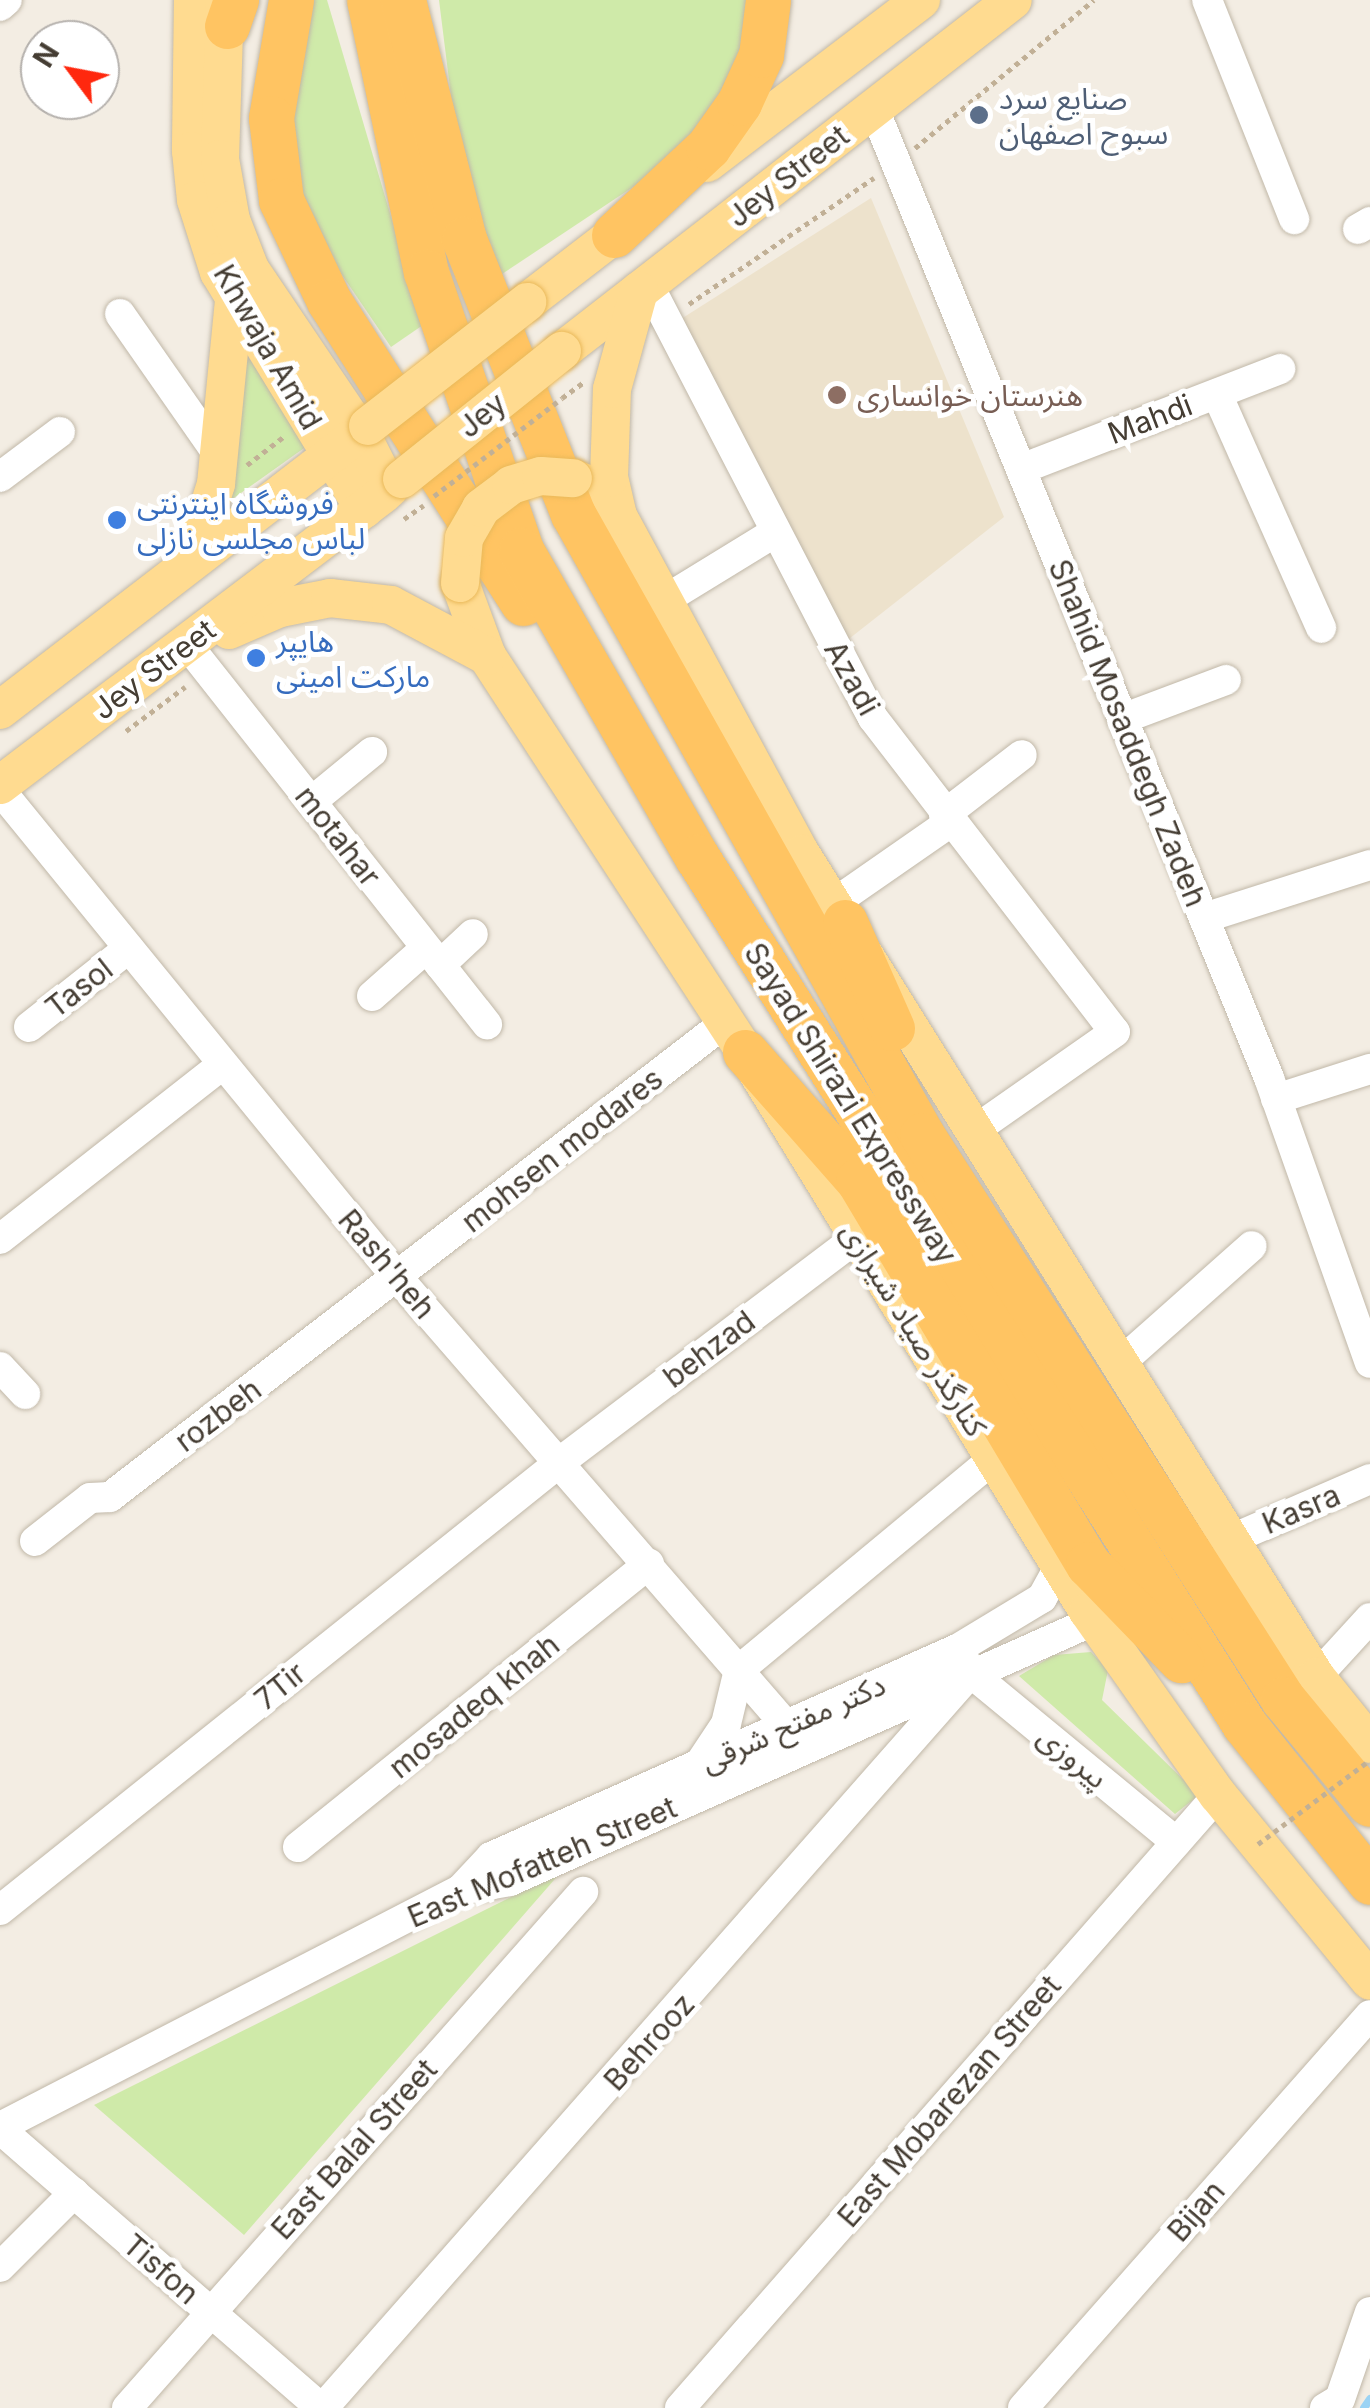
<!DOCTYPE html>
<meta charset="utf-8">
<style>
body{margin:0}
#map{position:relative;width:1370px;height:2408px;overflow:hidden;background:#f3ede3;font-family:Inter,"Noto Sans Arabic",sans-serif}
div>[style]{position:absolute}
.education>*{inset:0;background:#ede2cc}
.green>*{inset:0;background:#cfeaa9}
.stream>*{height:8px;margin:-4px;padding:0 4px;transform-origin:4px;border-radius:4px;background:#9bd3f4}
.path>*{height:5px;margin-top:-2.5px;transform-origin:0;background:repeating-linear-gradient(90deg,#c1b096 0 5px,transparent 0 10px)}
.roads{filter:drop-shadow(0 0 2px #c1b8a8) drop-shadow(0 0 2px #c1b8a8)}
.minor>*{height:30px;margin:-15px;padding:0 15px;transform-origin:15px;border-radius:15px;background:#fff}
.major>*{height:38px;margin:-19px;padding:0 19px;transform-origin:19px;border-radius:19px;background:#ffdb90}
.highway>*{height:45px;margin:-22.5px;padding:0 22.5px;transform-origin:22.5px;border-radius:22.5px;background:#ffc462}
.path-bridge>*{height:5px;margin-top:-2.5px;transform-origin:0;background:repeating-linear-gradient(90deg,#c1b096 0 5px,transparent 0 10px)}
.bridges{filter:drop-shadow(0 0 2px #eab95a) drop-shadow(0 0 2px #eab95a)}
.major-bridge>*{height:38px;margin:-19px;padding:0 19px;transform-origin:19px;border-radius:19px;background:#ffdb90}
.dots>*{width:28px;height:28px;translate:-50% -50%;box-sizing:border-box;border:5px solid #fff;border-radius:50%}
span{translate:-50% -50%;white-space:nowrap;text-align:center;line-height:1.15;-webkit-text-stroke:10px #fff;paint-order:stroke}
.service-label{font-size:30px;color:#4e5e75}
.left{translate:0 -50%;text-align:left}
.street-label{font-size:30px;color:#453d33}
.education-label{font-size:30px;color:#785e54}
.shop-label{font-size:30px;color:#366cbe}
.north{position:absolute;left:20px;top:20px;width:100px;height:100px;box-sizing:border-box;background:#fff;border:2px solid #b5b1ad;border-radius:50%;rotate:302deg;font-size:28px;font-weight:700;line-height:40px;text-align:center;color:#453d33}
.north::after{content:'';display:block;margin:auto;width:35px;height:45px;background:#ff280e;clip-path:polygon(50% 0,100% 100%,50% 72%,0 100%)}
</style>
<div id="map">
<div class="education">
<div style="clip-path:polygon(871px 198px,1004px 517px,845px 642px,681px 319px)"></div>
</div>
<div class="green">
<div style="clip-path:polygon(314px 0,327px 0,423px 325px,391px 347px,323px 247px,299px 183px,285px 118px,293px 37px)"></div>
<div style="clip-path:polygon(439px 0,757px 0,751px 52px,705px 127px,642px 181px,496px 278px,456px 136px)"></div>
<div style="clip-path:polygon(241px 346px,307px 446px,224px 505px)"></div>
<div style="clip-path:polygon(1091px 1652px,1108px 1670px,1102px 1700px,1199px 1795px,1175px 1814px,1019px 1676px,1054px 1655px)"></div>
<div style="clip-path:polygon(561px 1872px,244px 2235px,94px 2105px)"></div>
</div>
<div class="stream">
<div style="left:1364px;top:2408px;width:11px;rotate:-56deg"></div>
</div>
<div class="path">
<div style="left:915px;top:148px;width:232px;rotate:-39.6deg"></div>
<div style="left:689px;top:304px;width:224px;rotate:-34.3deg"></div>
<div style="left:562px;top:398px;width:27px;rotate:-36deg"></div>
<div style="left:247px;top:465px;width:49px;rotate:-37.6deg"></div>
<div style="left:404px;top:519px;width:24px;rotate:-35deg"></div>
<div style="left:126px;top:731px;width:74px;rotate:-36.7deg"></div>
</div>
<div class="roads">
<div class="minor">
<div style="left:1207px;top:0;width:236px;rotate:68.3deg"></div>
<div style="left:0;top:6px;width:9px;rotate:-41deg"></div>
<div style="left:874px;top:109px;width:1046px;rotate:67.82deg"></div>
<div style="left:1269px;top:1078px;width:302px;rotate:70.5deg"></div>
<div style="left:1358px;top:229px;width:14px;rotate:-30deg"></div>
<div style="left:648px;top:284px;width:489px;rotate:62.6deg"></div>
<div style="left:873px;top:718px;width:396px;rotate:52.4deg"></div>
<div style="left:1115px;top:1032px;width:171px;rotate:145deg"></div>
<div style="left:120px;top:314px;width:173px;rotate:55.1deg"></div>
<div style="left:1217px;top:394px;width:256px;rotate:66deg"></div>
<div style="left:1021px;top:469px;width:278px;rotate:-21.1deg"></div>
<div style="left:0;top:477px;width:75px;rotate:-36.9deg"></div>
<div style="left:663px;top:601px;width:130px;rotate:-31.5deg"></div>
<div style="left:189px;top:647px;width:481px;rotate:51.7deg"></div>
<div style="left:1122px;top:719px;width:111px;rotate:-20.6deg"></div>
<div style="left:0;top:790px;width:630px;rotate:50.8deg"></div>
<div style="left:398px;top:1278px;width:621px;rotate:49.05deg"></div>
<div style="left:311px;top:802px;width:79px;rotate:-39.3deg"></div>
<div style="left:944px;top:815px;width:98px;rotate:-37.6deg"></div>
<div style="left:834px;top:903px;width:140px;rotate:-34.8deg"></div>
<div style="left:1204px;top:918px;width:174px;rotate:-17.7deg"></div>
<div style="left:440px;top:965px;width:45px;rotate:-43.2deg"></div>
<div style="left:372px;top:996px;width:72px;rotate:-41.6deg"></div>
<div style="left:29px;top:1027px;width:127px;rotate:-38.3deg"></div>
<div style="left:1276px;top:1099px;width:99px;rotate:-17.7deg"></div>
<div style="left:0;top:1239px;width:283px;rotate:-38.1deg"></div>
<div style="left:1120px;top:1363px;width:176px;rotate:-41.6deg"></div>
<div style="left:0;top:1367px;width:37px;rotate:47deg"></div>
<div style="left:1232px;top:1539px;width:150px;rotate:-23.5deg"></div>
<div style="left:35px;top:1541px;width:70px;rotate:-38deg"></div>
<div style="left:90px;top:1498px;width:20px;rotate:-3deg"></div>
<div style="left:110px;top:1497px;width:778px;rotate:-37.64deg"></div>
<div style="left:964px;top:1659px;width:16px;rotate:63deg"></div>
<div style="left:971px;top:1673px;width:266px;rotate:39.5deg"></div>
<div style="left:739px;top:1670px;width:332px;rotate:-39.7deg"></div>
<div style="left:1316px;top:1677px;width:80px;rotate:-47.5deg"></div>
<div style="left:698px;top:1766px;width:50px;rotate:-56.3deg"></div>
<div style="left:726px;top:1724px;width:56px;rotate:-76.5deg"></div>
<div style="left:298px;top:1847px;width:451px;rotate:-38.9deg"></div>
<div style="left:460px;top:1890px;width:45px;rotate:-46.8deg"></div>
<div style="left:491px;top:1857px;width:513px;rotate:-24.06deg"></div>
<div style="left:959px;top:1648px;width:97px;rotate:-31.1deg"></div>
<div style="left:1042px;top:1598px;width:37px;rotate:-61deg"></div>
<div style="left:0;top:1910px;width:717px;rotate:-38.66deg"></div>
<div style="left:560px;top:1462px;width:373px;rotate:-37.1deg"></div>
<div style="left:0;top:2127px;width:517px;rotate:-27.26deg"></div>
<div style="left:460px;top:1890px;width:51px;rotate:-10.2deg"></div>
<div style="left:510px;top:1881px;width:641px;rotate:-24.04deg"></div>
<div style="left:0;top:2129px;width:425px;rotate:41deg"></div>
<div style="left:0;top:2267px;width:105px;rotate:-45deg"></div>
<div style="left:127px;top:2408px;width:689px;rotate:-48.53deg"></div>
<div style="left:323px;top:2408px;width:971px;rotate:-48.63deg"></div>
<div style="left:680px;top:2408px;width:816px;rotate:-48.73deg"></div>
<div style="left:1023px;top:2408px;width:524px;rotate:-48.56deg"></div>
<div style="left:1325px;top:2408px;width:17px;rotate:-31deg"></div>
<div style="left:1340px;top:2399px;width:92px;rotate:-71deg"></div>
</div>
<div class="major">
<div style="left:193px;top:0;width:151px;rotate:90.8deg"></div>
<div style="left:191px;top:151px;width:49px;rotate:84.2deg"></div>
<div style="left:196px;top:200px;width:76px;rotate:72.3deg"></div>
<div style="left:219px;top:272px;width:278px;rotate:58.5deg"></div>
<div style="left:225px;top:0;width:159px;rotate:91.8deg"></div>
<div style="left:220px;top:159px;width:62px;rotate:79.8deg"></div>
<div style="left:231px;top:220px;width:53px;rotate:68.8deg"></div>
<div style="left:250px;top:269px;width:197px;rotate:56deg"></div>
<div style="left:360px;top:432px;width:64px;rotate:63deg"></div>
<div style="left:707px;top:163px;width:269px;rotate:-37.3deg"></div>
<div style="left:527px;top:302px;width:138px;rotate:-37.6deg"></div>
<div style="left:562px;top:351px;width:571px;rotate:-37.89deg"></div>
<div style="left:573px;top:478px;width:17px;rotate:24deg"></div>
<div style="left:589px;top:485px;width:42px;rotate:46.9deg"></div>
<div style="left:618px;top:516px;width:384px;rotate:61.6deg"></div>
<div style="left:801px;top:854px;width:971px;rotate:57.96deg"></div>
<div style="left:1316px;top:1677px;width:86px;rotate:51.1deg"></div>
<div style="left:618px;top:516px;width:39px;rotate:-103deg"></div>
<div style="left:609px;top:478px;width:89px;rotate:-88.1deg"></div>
<div style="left:612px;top:389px;width:102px;rotate:-74.6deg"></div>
<div style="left:193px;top:557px;width:77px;rotate:-72.5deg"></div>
<div style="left:216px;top:484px;width:183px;rotate:-84.4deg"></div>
<div style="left:460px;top:583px;width:78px;rotate:69.7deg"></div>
<div style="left:487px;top:656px;width:473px;rotate:56.9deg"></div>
<div style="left:745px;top:1052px;width:656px;rotate:58.47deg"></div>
<div style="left:1088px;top:1611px;width:225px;rotate:54.8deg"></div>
<div style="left:1218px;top:1795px;width:240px;rotate:50.7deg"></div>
<div style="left:229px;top:630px;width:56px;rotate:-23.3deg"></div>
<div style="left:280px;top:608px;width:51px;rotate:-11.3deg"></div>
<div style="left:330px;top:598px;width:61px;rotate:6.5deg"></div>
<div style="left:391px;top:605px;width:109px;rotate:28deg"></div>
<div style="left:0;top:710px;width:442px;rotate:-37.6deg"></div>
<div style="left:0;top:785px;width:482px;rotate:-37.2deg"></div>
</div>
<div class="highway">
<div style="left:291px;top:0;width:120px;rotate:99.6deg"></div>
<div style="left:271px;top:118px;width:83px;rotate:83deg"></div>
<div style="left:281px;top:200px;width:112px;rotate:64.6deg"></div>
<div style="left:329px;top:301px;width:359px;rotate:57.3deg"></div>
<div style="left:369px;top:0;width:278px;rotate:78.2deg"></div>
<div style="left:426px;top:272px;width:294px;rotate:71.1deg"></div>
<div style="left:521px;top:550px;width:354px;rotate:60.2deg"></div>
<div style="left:697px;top:857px;width:1025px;rotate:57.75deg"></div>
<div style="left:1244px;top:1724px;width:202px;rotate:51.4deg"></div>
<div style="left:403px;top:0;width:247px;rotate:75.7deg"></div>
<div style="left:464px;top:239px;width:296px;rotate:68.4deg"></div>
<div style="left:573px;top:514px;width:712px;rotate:60.66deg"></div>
<div style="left:922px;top:1135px;width:670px;rotate:57.38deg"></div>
<div style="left:1283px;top:1699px;width:136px;rotate:50.4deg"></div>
<div style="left:227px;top:26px;width:28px;rotate:-71deg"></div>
<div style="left:614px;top:235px;width:129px;rotate:-43.1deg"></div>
<div style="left:708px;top:147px;width:54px;rotate:-54.8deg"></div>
<div style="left:739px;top:103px;width:53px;rotate:-65.4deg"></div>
<div style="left:761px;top:55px;width:55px;rotate:-82.7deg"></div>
<div style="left:845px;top:922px;width:116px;rotate:66.1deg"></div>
<div style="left:745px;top:1052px;width:171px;rotate:48.6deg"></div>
<div style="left:858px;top:1180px;width:448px;rotate:59.1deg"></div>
<div style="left:1088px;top:1564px;width:134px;rotate:45.9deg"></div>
</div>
</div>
<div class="path-bridge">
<div style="left:434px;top:496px;width:161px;rotate:-37.4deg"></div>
<div style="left:1258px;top:1844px;width:140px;rotate:-36.9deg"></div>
</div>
<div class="bridges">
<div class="major-bridge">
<div style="left:368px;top:426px;width:202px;rotate:-37.9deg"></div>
<div style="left:402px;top:479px;width:205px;rotate:-38.7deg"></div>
<div style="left:460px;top:583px;width:45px;rotate:-84.9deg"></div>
<div style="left:464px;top:538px;width:34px;rotate:-60deg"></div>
<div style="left:481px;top:508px;width:38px;rotate:-37deg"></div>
<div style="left:511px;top:485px;width:31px;rotate:-17deg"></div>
<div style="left:541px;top:476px;width:32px;rotate:4deg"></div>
</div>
</div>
<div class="dots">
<div style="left:979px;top:115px;background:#5c6f8a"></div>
<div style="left:837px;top:395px;background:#8d6e63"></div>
<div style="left:117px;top:520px;background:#3f7fe0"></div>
<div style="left:256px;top:658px;background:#3f7fe0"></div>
</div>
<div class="service-label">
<span class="left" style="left:999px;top:115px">صنایع سرد<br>سبوح اصفهان</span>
</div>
<div class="street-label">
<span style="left:788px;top:176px;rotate:-38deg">Jey Street</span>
<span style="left:268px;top:347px;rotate:60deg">Khwaja Amid</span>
<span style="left:482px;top:415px;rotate:-39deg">Jey</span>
<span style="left:1150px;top:419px;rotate:-21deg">Mahdi</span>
<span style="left:154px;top:669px;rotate:-37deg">Jey Street</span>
<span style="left:852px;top:678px;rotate:61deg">Azadi</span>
<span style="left:1128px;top:733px;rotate:68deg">Shahid Mosaddegh Zadeh</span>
<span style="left:338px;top:836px;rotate:52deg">motahar</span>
<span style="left:79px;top:988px;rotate:-38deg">Tasol</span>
<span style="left:851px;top:1103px;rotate:58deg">Sayad Shirazi Expressway</span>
<span style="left:562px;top:1150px;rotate:-38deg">mohsen modares</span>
<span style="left:387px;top:1264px;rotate:50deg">Rash'heh</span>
<span style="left:914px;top:1329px;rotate:58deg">کنارگذر صیاد شیرازی</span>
<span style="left:709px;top:1349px;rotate:-37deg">behzad</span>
<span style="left:218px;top:1415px;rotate:-37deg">rozbeh</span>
<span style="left:1301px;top:1509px;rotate:-23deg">Kasra</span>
<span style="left:280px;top:1686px;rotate:-39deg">7Tir</span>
<span style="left:474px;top:1706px;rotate:-39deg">mosadeq khah</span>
<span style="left:793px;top:1723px;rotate:-24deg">دکتر مفتح شرقی</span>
<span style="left:1073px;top:1757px;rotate:39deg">پیروزی</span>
<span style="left:542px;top:1862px;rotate:-23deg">East Mofatteh Street</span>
<span style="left:649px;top:2042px;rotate:-48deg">Behrooz</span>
<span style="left:949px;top:2101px;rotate:-49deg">East Mobarezan Street</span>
<span style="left:354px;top:2149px;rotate:-48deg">East Balal Street</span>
<span style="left:1196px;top:2211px;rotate:-49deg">Bijan</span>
<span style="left:161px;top:2269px;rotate:41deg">Tisfon</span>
</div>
<div class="education-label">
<span class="left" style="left:857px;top:395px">هنرستان خوانساری</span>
</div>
<div class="shop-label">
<span class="left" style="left:137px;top:520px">فروشگاه اینترنتی<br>لباس مجلسی نازلی</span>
<span class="left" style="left:276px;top:658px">هایپر<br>مارکت امینی</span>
</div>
<div class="north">N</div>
</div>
